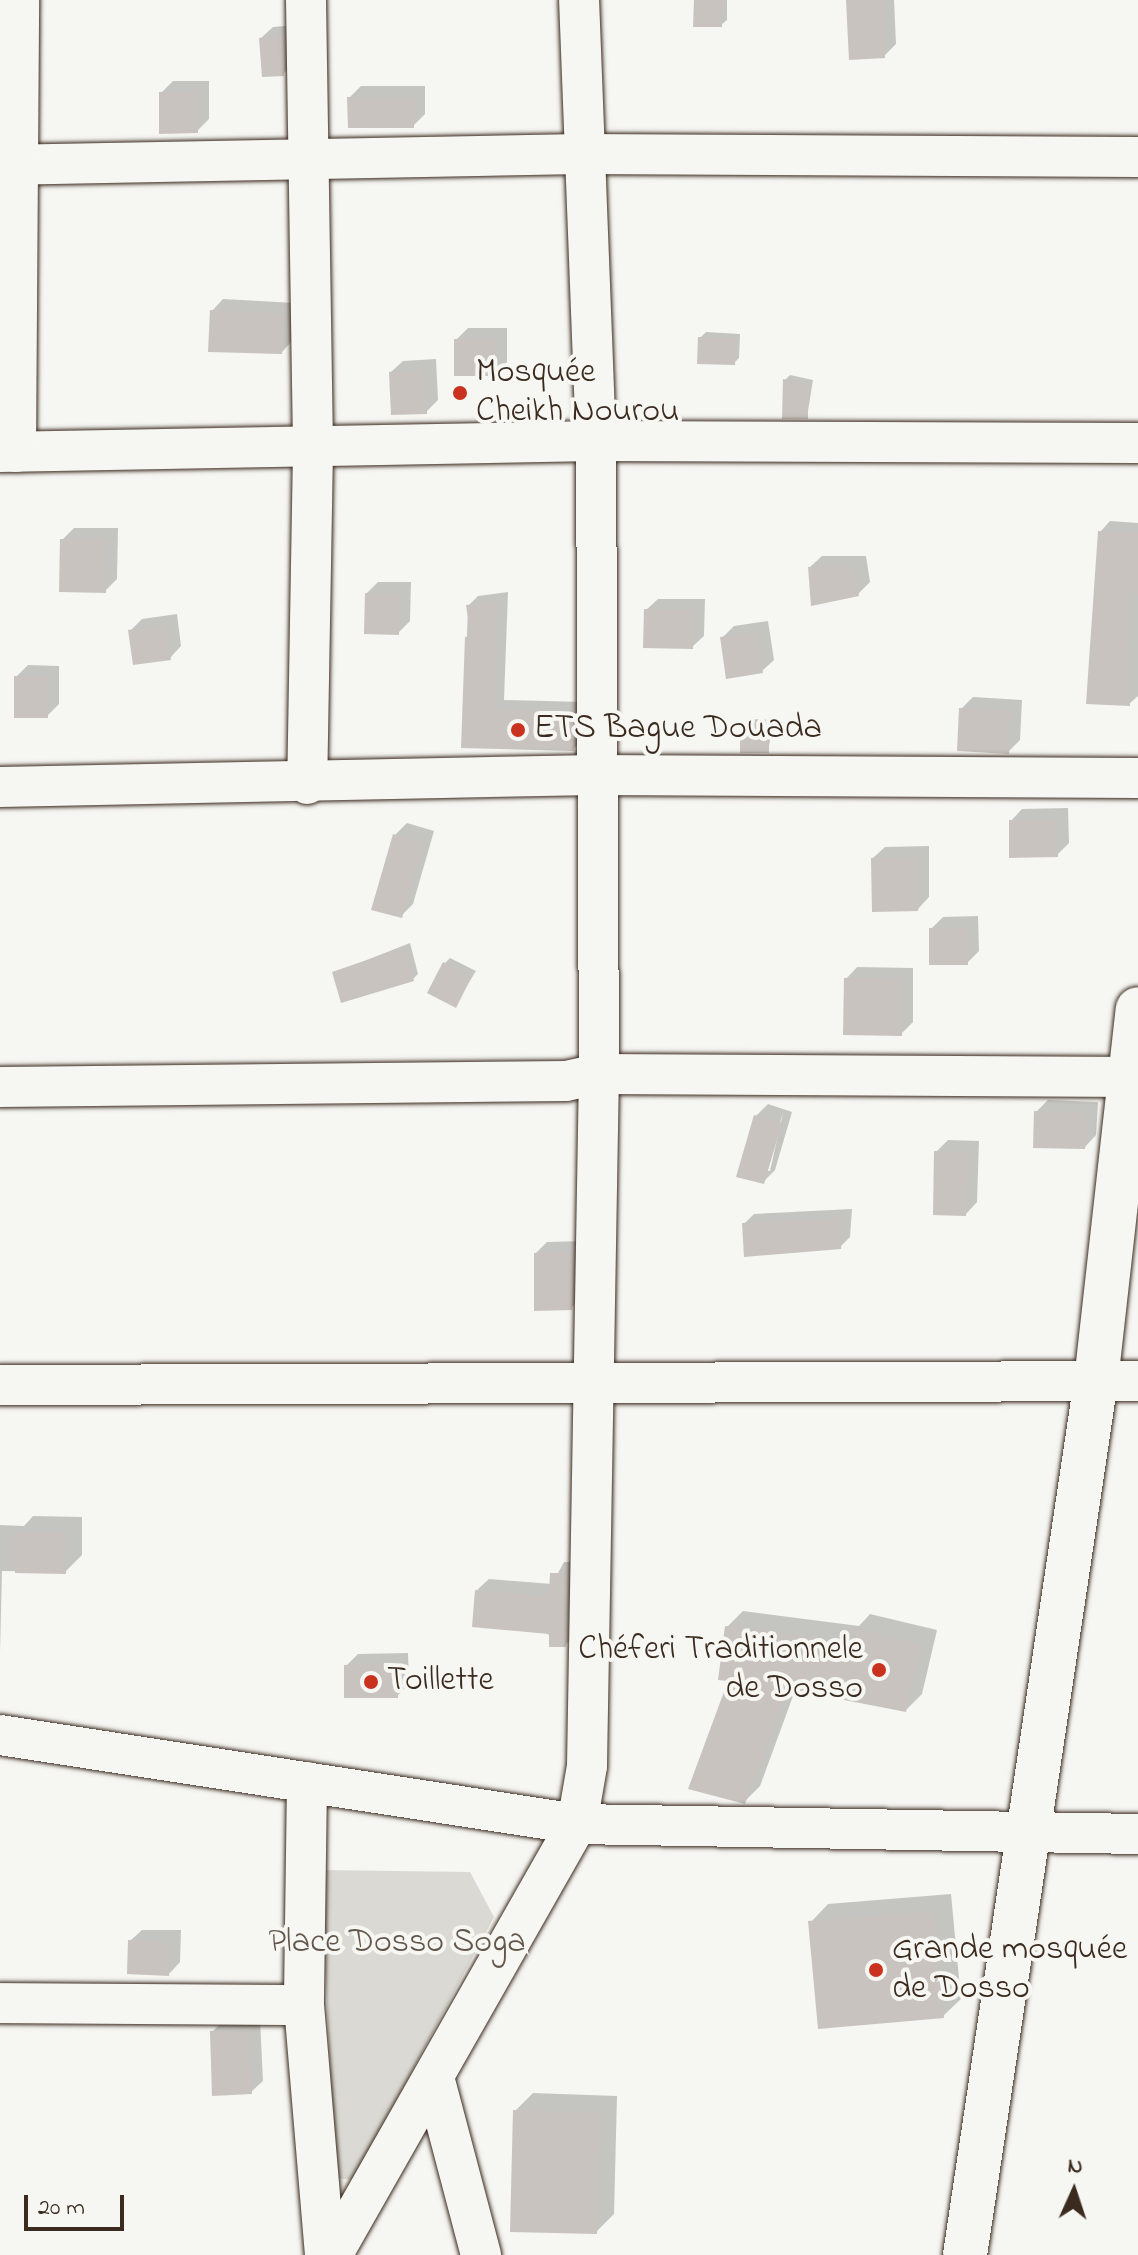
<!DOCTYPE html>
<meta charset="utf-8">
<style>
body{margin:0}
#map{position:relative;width:1138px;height:2255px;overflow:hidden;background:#f6f6f2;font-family:"Indie Flower",sans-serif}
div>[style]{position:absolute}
.green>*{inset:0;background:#dad9d3}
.shadow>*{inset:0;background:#0003}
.building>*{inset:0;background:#c8c3be}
.roads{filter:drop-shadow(0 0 2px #3b2a1e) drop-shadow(0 0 2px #3b2a1e)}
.street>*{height:40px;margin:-20px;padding:0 20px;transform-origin:20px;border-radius:20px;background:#f6f6f2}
.secondary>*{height:44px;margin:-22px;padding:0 22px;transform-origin:22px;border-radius:22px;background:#f6f6f2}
.dots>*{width:22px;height:22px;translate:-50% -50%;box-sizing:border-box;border:4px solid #f6f6f2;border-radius:50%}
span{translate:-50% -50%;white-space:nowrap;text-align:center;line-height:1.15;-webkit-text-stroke:8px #f6f6f2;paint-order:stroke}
.poi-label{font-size:34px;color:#3b2a1e}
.left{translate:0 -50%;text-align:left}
.right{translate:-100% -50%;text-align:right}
.park-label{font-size:34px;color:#63564b}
.north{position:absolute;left:1034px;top:2151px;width:80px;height:80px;-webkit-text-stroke:6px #f6f6f2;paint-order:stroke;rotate:3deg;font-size:22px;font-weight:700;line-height:32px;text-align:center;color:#3b2a1e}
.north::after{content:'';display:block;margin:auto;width:28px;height:36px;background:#3b2a1e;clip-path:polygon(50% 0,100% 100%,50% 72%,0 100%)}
.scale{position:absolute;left:24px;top:2195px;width:100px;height:36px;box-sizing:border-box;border:4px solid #3b2a1e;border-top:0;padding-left:10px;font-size:24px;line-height:28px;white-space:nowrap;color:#3b2a1e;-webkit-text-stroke:6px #f6f6f2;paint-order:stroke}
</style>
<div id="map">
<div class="green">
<div style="clip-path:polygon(321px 1870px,470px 1872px,494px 1917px,354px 2180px,335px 2178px)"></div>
</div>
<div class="shadow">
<div style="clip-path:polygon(696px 0,727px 0,727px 20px,721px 25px)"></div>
<div style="clip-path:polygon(848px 0,894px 0,896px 44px,884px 56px)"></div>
<div style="clip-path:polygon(295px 25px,295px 62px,283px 74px,261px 38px,273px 27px)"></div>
<div style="clip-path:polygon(173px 81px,209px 81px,209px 119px,197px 131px,161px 93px)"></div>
<div style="clip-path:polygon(361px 86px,425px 86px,425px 114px,413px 126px,349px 98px)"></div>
<div style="clip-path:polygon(223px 299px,295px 303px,293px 340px,282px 352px,212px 311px)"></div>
<div style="clip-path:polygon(468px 328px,507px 328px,507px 362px,495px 374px,456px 340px)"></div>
<div style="clip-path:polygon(706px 332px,740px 334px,739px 358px,734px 363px,700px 338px)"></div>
<div style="clip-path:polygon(436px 359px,438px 400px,426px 412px,391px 372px,403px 361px)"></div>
<div style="clip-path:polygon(790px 375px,813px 380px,807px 417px,785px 380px)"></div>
<div style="clip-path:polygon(1110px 521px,1138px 523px,1138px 696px,1129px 704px,1100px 532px)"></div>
<div style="clip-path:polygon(74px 528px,118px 528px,117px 579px,105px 591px,62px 540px)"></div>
<div style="clip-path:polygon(822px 556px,866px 556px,870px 582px,858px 594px,810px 567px)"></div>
<div style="clip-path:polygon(378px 582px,411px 582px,410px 621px,398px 633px,367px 593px)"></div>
<div style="clip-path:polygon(508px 592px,504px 700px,583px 702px,583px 739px,573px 749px,463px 746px,468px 606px,478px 596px)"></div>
<div style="clip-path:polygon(658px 599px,705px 599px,704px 636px,692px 647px,646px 610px)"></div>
<div style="clip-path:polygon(177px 614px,181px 646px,170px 658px,130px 631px,142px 619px)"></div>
<div style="clip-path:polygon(768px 621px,774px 660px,762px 671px,722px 638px,734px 626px)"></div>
<div style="clip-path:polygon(28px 665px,59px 666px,59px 704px,47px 716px,16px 677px)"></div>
<div style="clip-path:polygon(973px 697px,1022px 700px,1020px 740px,1008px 752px,961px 709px)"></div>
<div style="clip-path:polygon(748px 719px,774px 720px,768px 751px,742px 724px)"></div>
<div style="clip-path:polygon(1068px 808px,1069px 843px,1057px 855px,1011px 821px,1022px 809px)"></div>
<div style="clip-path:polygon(407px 823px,434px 831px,413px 904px,401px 916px,395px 835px)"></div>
<div style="clip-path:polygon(929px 846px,929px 897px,918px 909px,873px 858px,885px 847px)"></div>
<div style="clip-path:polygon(978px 916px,979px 951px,967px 963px,931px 929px,943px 917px)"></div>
<div style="clip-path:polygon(410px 943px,418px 974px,413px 979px,334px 973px)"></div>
<div style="clip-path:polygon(450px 958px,476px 971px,455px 1005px,445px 963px)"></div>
<div style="clip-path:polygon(857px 967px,913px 968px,913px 1022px,901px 1034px,846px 979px)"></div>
<div style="clip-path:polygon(1048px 1100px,1098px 1102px,1096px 1135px,1085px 1147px,1036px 1112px)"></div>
<div style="clip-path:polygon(evenodd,768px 1104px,792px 1112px,775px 1170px,763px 1182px,756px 1116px,768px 1104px,783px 1113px,770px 1171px,766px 1171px,783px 1113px)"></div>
<div style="clip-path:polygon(948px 1140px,979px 1141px,977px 1202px,966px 1214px,936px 1152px)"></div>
<div style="clip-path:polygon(852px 1209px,850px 1237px,840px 1247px,744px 1224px,754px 1214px)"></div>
<div style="clip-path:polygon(584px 1241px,583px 1297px,571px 1308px,536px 1253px,547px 1242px)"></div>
<div style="clip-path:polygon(33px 1516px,82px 1517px,82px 1555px,65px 1572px,2px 1571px,0 1653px,0 1525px,24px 1526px)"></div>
<div style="clip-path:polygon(564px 1562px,578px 1562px,577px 1634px,565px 1645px,477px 1590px,489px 1579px,552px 1584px)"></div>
<div style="clip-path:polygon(743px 1611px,859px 1626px,870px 1614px,937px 1630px,922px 1694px,906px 1710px,796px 1688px,760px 1786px,744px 1802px,727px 1627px)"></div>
<div style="clip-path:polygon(408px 1653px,409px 1684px,397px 1696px,346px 1666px,358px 1654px)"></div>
<div style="clip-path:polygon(951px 1894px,961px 1999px,943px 2016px,811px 1922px,828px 1904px)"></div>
<div style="clip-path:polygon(142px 1930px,181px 1930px,180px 1962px,169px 1974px,130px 1941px)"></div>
<div style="clip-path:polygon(260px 2019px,263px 2081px,251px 2092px,212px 2032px,224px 2020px)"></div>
<div style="clip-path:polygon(533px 2093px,617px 2096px,614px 2214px,596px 2232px,515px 2111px)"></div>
</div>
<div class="building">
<div style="clip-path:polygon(694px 0,723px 0,722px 27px,693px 27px)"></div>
<div style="clip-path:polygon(846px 0,883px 0,885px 58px,849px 60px)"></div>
<div style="clip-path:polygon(284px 36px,284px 76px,262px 77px,259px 38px)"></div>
<div style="clip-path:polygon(159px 92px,198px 92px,198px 133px,159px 134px)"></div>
<div style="clip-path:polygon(347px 97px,414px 97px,414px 128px,348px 128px)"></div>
<div style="clip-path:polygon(210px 310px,285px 314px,282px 354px,208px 352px)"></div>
<div style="clip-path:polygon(698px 337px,736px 338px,735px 365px,697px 364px)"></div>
<div style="clip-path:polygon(454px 339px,496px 339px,496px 376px,454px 376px)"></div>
<div style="clip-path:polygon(425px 370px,427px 414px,391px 415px,389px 372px)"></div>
<div style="clip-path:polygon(783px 379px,808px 385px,808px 419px,782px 419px)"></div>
<div style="clip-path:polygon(1098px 531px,1138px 533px,1138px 595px,1128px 594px,1130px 706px,1086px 704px)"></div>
<div style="clip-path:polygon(60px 539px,107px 539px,106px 593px,59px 592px)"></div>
<div style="clip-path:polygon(808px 567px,854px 567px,859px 596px,811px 606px)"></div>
<div style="clip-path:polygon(365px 593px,400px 593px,399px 635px,364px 634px)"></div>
<div style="clip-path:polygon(499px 601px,495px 709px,574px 711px,574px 751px,461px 748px,465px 637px,471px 637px,466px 605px)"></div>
<div style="clip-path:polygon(644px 609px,694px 610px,693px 649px,643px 648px)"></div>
<div style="clip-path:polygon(166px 625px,171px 660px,133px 665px,128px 630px)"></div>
<div style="clip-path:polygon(757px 632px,763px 673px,726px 679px,720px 637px)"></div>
<div style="clip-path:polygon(14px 676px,48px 677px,48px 718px,14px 718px)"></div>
<div style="clip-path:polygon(959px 708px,1011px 711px,1009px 754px,957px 751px)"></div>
<div style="clip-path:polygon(740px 723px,769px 724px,769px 753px,740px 753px)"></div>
<div style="clip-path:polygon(1057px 819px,1058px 857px,1009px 858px,1009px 820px)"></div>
<div style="clip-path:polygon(393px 834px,424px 843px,402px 918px,371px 910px)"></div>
<div style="clip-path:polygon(918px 857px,918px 911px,872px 912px,871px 858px)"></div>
<div style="clip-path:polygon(967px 927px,968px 965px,929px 965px,929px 928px)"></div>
<div style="clip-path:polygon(405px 947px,414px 981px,341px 1003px,332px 972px)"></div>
<div style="clip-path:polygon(443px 962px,472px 976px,456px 1008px,427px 993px)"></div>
<div style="clip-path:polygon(844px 978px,902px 979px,902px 1036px,843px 1035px)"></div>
<div style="clip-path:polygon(1034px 1111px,1087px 1113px,1085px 1149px,1033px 1148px)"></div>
<div style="clip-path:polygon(754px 1115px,782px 1123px,764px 1184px,736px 1177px)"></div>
<div style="clip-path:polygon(934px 1151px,968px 1152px,966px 1216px,933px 1215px)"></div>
<div style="clip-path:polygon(843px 1218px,841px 1249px,744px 1257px,742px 1223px)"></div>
<div style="clip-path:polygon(573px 1252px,572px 1310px,534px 1311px,534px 1253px)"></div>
<div style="clip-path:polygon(15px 1532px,67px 1533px,66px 1574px,15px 1573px)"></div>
<div style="clip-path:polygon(550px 1573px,567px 1573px,566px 1647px,549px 1647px,549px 1634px,472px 1627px,475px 1590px,549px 1596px)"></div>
<div style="clip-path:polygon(725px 1626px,850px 1642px,853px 1629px,922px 1645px,906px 1712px,788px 1689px,745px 1804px,688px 1789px,728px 1681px,718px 1680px)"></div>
<div style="clip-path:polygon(397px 1664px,398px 1698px,344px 1698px,344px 1665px)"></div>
<div style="clip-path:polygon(934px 1911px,944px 2018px,818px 2029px,808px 1921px)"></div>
<div style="clip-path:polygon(128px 1940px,170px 1942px,169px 1976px,127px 1974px)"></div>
<div style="clip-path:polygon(249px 2029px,252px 2094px,212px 2096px,210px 2031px)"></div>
<div style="clip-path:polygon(513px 2110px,600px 2113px,597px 2234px,510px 2232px)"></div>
</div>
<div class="roads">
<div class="street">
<div style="left:306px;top:0;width:450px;rotate:89.1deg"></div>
<div style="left:313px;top:450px;width:334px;rotate:91deg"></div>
<div style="left:0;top:165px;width:581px;rotate:-1.08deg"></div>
<div style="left:581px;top:154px;width:557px;rotate:0.31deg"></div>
<div style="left:0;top:452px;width:596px;rotate:-1.06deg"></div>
<div style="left:596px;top:441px;width:542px;rotate:0.21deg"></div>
<div style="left:16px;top:452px;width:452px;rotate:-89.6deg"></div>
<div style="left:0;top:787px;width:595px;rotate:-1.16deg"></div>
<div style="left:595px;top:775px;width:543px;rotate:0.32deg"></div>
<div style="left:0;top:1087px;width:566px;rotate:-0.61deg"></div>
<div style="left:566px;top:1081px;width:34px;rotate:-12deg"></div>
<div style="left:599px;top:1074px;width:539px;rotate:0.32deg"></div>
<div style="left:0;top:1385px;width:1138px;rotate:-0.2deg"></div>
<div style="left:0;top:1735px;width:584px;rotate:8.77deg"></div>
<div style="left:577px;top:1824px;width:561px;rotate:1.02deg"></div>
<div style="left:307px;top:1782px;width:223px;rotate:90.8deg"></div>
<div style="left:304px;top:2005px;width:251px;rotate:85.2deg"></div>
<div style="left:0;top:2003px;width:304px;rotate:0.4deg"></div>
<div style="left:434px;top:2077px;width:184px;rotate:75.2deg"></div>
<div style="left:332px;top:2255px;width:496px;rotate:-60.4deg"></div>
<div style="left:577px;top:1824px;width:59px;rotate:-80.2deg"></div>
<div style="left:587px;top:1766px;width:692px;rotate:-89.01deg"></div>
<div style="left:599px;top:1074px;width:633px;rotate:-90.27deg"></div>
<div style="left:596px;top:441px;width:441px;rotate:-92.2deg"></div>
</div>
<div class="secondary">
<div style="left:965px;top:2255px;width:884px;rotate:-81.48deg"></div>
<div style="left:1096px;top:1381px;width:374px;rotate:-83.6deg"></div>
</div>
</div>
<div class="dots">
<div style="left:460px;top:393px;background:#c8321e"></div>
<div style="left:518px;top:730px;background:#c8321e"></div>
<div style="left:879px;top:1670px;background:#c8321e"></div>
<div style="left:371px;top:1682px;background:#c8321e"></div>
<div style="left:876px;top:1970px;background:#c8321e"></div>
</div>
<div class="poi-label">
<span class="left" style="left:476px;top:393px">Mosquée<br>Cheikh Nourou</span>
<span class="left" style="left:534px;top:730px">ETS Bague Douada</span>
<span class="right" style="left:863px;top:1670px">Chéferi Traditionnele<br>de Dosso</span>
<span class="left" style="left:387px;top:1682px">Toillette</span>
<span class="left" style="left:892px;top:1970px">Grande mosquée<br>de Dosso</span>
</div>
<div class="park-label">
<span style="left:397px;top:1944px">Place Dosso Soga</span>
</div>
<div class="north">N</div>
<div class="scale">20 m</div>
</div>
